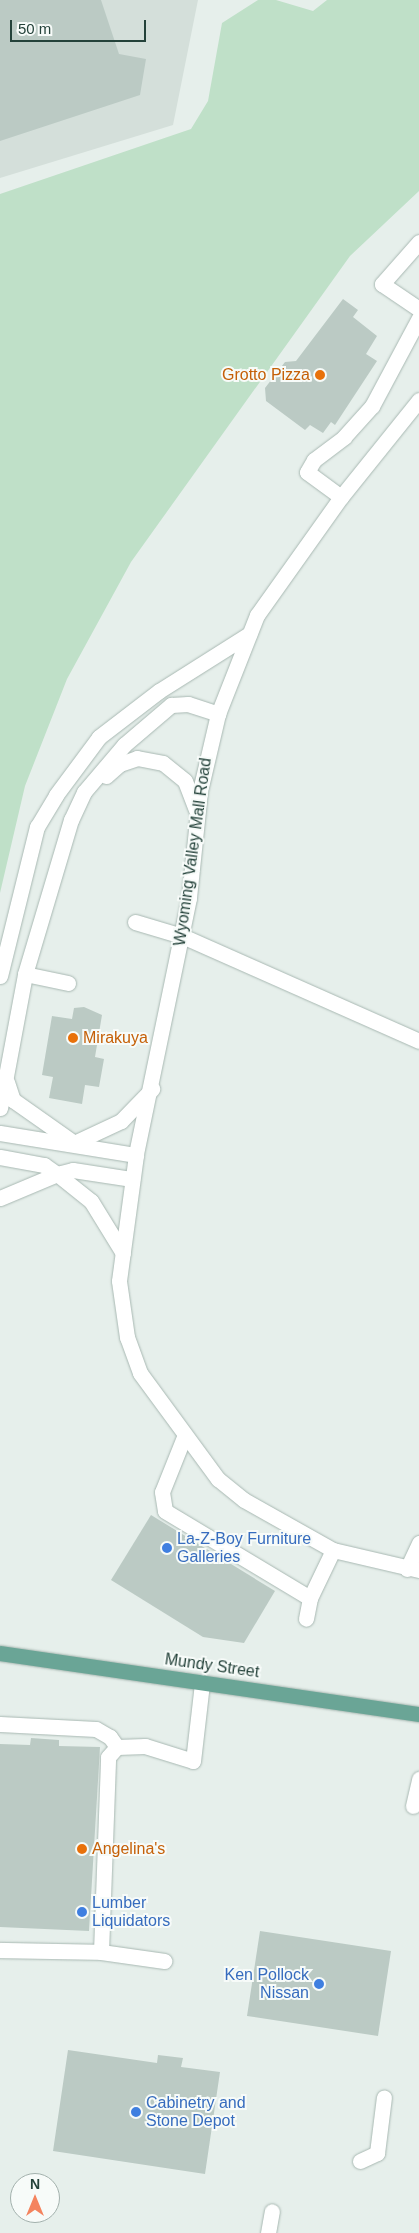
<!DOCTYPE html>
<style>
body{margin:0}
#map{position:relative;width:419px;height:2233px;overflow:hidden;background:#e6efeb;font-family:Arial,sans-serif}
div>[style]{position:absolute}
.built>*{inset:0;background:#d4dfda}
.green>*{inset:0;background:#bfe0c8}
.building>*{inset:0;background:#bbcac4}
.roads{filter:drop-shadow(0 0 1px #a8b8b2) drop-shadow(0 0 1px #a8b8b2)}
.minor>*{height:15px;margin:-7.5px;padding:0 7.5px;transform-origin:7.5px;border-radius:7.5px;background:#fff}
.major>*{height:15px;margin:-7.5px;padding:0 7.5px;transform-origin:7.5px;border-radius:7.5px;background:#6aa596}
.dots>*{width:14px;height:14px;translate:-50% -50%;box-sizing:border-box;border:2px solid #f7fbf9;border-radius:50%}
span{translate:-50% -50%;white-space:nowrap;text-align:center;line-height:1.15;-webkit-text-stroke:4px #f7fbf9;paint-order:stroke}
.food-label{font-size:16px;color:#c56008}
.right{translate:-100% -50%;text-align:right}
.left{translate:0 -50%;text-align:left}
.street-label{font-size:16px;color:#24423a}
.shop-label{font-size:16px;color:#366cbe}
.north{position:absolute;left:10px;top:2173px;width:50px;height:50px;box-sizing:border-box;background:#f7fbf9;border:1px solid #a3b1ad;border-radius:50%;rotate:0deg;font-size:14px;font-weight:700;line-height:20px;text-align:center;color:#24423a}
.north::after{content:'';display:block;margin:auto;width:18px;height:22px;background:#f4845f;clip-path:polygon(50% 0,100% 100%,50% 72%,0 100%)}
.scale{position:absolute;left:10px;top:20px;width:136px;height:22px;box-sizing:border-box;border:2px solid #24423a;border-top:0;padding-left:6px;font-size:15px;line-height:18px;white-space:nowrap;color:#24423a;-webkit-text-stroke:4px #f7fbf9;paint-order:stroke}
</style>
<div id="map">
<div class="built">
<div style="clip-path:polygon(0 0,198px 0,173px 125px,0 178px)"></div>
</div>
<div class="green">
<div style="clip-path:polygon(258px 0,276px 0,313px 11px,327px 0,419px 0,419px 191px,350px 256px,131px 562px,67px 679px,25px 786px,0 893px,0 194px,191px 129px,208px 101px,222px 23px)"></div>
</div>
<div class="building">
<div style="clip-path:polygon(0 0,101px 0,119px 54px,146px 59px,140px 95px,0 141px)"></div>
<div style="clip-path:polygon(343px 299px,358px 310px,353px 317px,377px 336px,366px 354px,377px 361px,335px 425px,331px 422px,323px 433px,310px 425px,305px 430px,266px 401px,265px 388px,285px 362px,296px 361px)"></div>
<div style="clip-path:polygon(84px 1007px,102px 1015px,95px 1057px,104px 1059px,99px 1087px,85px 1085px,82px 1104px,49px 1098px,53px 1077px,42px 1075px,52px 1016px,72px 1019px,74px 1008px)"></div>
<div style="clip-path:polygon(151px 1515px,275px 1591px,244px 1643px,203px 1637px,111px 1580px)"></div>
<div style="clip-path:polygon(31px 1738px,59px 1740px,59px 1746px,100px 1747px,89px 1931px,0 1927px,0 1744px,30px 1745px)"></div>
<div style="clip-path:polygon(260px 1931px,391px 1951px,378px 2036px,247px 2016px)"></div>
<div style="clip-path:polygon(68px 2050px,157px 2063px,158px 2055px,183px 2058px,181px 2067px,220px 2072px,205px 2174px,53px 2151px)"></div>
</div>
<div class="roads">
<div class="minor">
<div style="left:419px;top:242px;width:56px;rotate:131.4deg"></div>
<div style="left:382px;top:284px;width:45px;rotate:34deg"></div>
<div style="left:419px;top:400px;width:124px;rotate:128.8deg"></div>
<div style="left:341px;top:497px;width:145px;rotate:125.4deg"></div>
<div style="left:257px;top:615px;width:106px;rotate:111.5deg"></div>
<div style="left:218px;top:714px;width:79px;rotate:103.2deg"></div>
<div style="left:200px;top:791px;width:108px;rotate:95.9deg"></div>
<div style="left:189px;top:898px;width:262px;rotate:101.7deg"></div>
<div style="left:136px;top:1155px;width:127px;rotate:97.7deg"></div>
<div style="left:119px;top:1281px;width:57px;rotate:81.9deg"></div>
<div style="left:127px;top:1337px;width:38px;rotate:70deg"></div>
<div style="left:140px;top:1373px;width:132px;rotate:53.7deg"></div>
<div style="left:218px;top:1479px;width:33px;rotate:39deg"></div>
<div style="left:244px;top:1500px;width:102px;rotate:29.3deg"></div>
<div style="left:333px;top:1550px;width:88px;rotate:13.1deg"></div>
<div style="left:341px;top:497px;width:42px;rotate:-143.7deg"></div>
<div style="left:307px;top:472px;width:14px;rotate:-60deg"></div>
<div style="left:314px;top:460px;width:38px;rotate:-37deg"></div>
<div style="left:344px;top:437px;width:42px;rotate:-47.9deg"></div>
<div style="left:372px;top:406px;width:100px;rotate:-61.9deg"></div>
<div style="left:106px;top:776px;width:18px;rotate:-41deg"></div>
<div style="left:120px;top:764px;width:18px;rotate:-19deg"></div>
<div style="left:137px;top:758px;width:26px;rotate:11deg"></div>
<div style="left:163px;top:763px;width:28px;rotate:39deg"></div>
<div style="left:185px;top:781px;width:31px;rotate:69deg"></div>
<div style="left:135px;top:922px;width:49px;rotate:16.6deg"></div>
<div style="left:182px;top:936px;width:259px;rotate:23.9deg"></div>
<div style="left:25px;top:974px;width:44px;rotate:11.8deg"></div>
<div style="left:0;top:976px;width:154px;rotate:-76.1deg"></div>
<div style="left:37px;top:827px;width:37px;rotate:-59deg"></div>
<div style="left:56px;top:795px;width:72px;rotate:-53.4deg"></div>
<div style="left:99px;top:737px;width:76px;rotate:-37.5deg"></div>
<div style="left:159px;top:691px;width:107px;rotate:-32.3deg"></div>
<div style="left:7px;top:1082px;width:19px;rotate:72deg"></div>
<div style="left:13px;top:1100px;width:75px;rotate:35.2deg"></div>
<div style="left:74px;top:1143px;width:52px;rotate:-25.1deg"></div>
<div style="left:121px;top:1121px;width:45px;rotate:-45.9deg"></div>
<div style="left:0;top:1108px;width:136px;rotate:-79.4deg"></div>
<div style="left:25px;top:974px;width:161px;rotate:-73.4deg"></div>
<div style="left:71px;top:820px;width:31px;rotate:-65deg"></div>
<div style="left:84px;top:792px;width:62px;rotate:-49.6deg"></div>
<div style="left:124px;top:745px;width:62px;rotate:-40.4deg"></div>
<div style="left:171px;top:705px;width:17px;rotate:-3deg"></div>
<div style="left:188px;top:704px;width:32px;rotate:18deg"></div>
<div style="left:0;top:1133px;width:138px;rotate:9.2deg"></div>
<div style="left:0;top:1157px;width:45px;rotate:10.3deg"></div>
<div style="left:44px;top:1165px;width:16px;rotate:35deg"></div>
<div style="left:57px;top:1174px;width:16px;rotate:-14deg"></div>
<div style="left:73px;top:1170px;width:60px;rotate:8.7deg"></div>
<div style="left:0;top:1198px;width:62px;rotate:-22.8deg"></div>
<div style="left:57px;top:1174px;width:43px;rotate:38.5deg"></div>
<div style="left:91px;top:1201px;width:61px;rotate:58.4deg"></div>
<div style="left:184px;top:1437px;width:59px;rotate:111.8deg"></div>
<div style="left:162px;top:1492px;width:19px;rotate:81deg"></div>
<div style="left:165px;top:1511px;width:169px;rotate:31deg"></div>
<div style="left:310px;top:1598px;width:21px;rotate:101deg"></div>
<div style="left:407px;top:1569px;width:29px;rotate:-65deg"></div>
<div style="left:310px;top:1598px;width:53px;rotate:-64.4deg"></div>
<div style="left:0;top:1724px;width:96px;rotate:3deg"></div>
<div style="left:96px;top:1729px;width:16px;rotate:30deg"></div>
<div style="left:110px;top:1737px;width:12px;rotate:55deg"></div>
<div style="left:413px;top:1806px;width:28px;rotate:-77deg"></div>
<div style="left:0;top:1950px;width:101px;rotate:1.1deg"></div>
<div style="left:101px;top:1952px;width:195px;rotate:-87.9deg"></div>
<div style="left:108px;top:1757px;width:13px;rotate:-48deg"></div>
<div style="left:117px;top:1747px;width:28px;rotate:-2deg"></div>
<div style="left:145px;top:1746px;width:50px;rotate:17.4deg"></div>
<div style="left:193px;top:1761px;width:79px;rotate:-83.4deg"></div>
<div style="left:101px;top:1952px;width:64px;rotate:8.1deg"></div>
<div style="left:360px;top:2161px;width:19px;rotate:-25deg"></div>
<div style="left:377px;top:2153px;width:56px;rotate:-82.9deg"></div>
<div style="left:268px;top:2233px;width:22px;rotate:-80deg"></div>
</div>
<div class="major">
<div style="left:0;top:1653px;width:423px;rotate:8.3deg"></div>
</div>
</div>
<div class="dots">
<div style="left:320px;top:375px;background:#e8710a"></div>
<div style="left:73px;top:1038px;background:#e8710a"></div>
<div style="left:167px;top:1548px;background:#3f7fe0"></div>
<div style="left:82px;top:1849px;background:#e8710a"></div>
<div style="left:82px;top:1912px;background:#3f7fe0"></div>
<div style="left:319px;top:1984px;background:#3f7fe0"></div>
<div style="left:136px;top:2112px;background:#3f7fe0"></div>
</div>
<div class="food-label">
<span class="right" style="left:310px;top:375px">Grotto Pizza</span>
<span class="left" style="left:83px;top:1038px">Mirakuya</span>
<span class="left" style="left:92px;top:1849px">Angelina's</span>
</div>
<div class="street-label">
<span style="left:193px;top:852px;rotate:-82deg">Wyoming Valley Mall Road</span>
<span style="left:212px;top:1666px;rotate:8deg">Mundy Street</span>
</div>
<div class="shop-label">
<span class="left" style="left:177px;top:1548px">La-Z-Boy Furniture<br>Galleries</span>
<span class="left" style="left:92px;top:1912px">Lumber<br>Liquidators</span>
<span class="right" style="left:309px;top:1984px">Ken Pollock<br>Nissan</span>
<span class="left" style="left:146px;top:2112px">Cabinetry and<br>Stone Depot</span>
</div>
<div class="north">N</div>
<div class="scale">50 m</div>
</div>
